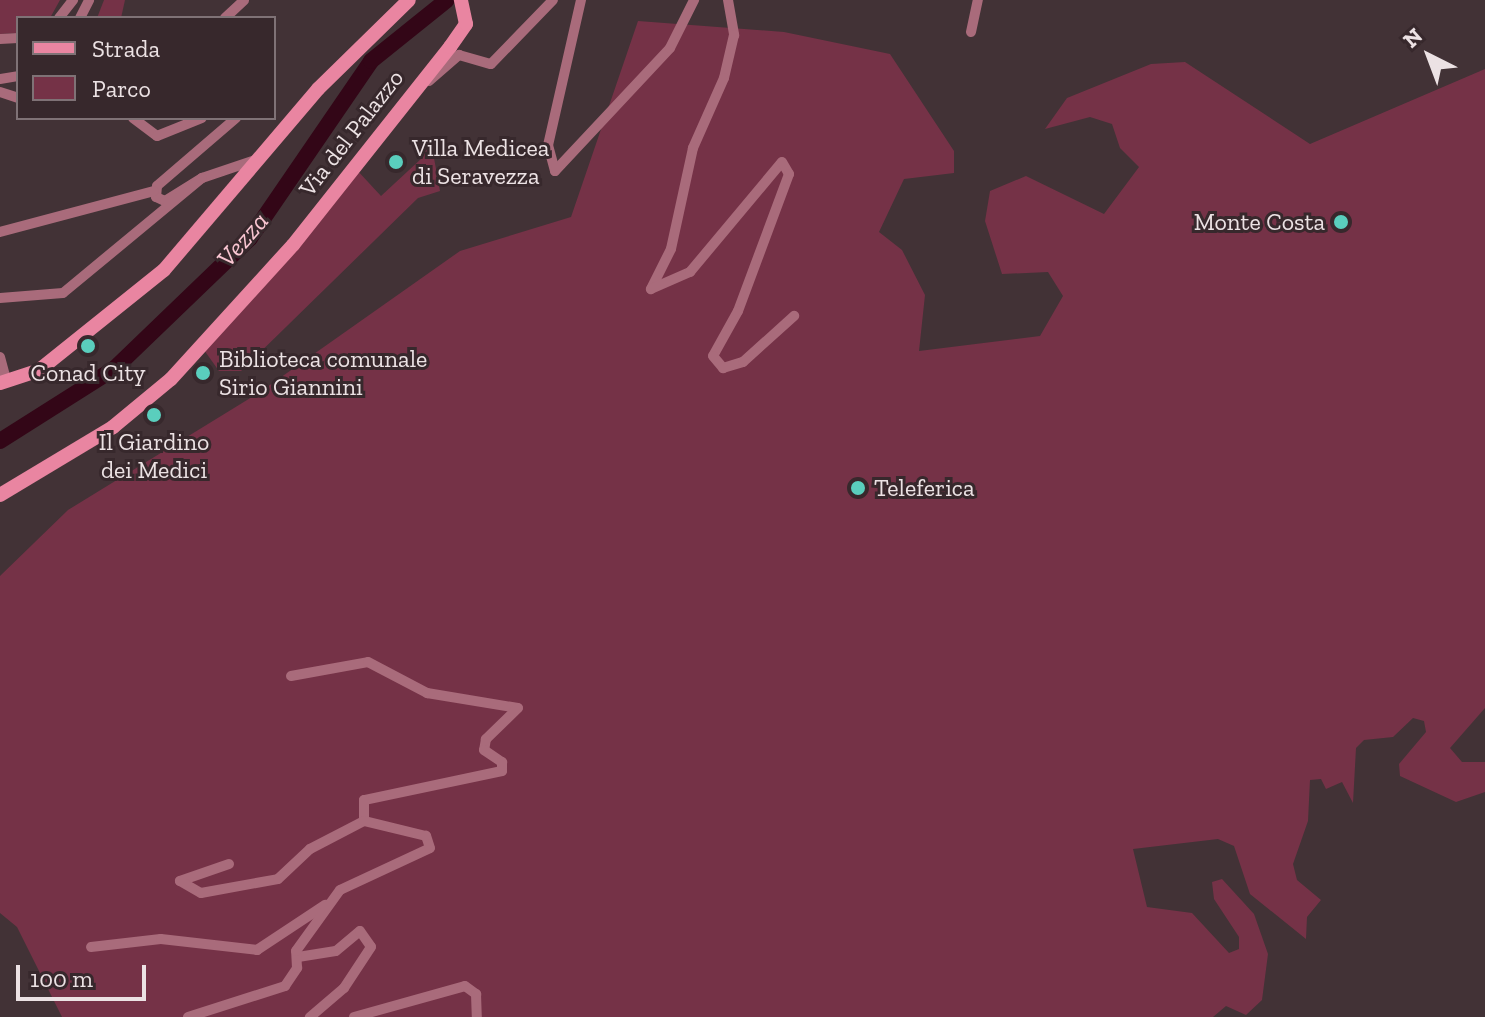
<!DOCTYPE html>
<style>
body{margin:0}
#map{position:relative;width:1485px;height:1017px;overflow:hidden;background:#423236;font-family:"Zilla Slab",serif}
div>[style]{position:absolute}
.green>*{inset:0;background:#753247}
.river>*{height:16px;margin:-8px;padding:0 8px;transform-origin:8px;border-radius:8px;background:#330617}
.minor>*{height:10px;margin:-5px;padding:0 5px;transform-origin:5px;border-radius:5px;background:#a96b7b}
.secondary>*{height:14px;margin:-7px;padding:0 7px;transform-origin:7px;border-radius:7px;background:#e985a1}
.dots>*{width:22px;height:22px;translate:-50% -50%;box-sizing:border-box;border:4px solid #37282c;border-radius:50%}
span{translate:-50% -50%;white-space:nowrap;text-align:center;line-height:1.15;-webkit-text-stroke:6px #37282c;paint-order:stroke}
.street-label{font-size:24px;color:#ece2e4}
.poi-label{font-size:24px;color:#ece2e4}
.left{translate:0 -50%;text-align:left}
.right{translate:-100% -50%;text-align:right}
.water-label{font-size:26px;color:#fac6d2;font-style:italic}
.legend{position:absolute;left:16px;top:16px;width:260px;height:104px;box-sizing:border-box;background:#37282c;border:2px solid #7f7276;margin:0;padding:10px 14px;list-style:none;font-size:24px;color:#ece2e4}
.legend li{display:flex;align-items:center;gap:16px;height:40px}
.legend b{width:40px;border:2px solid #7f7276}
.north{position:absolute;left:1389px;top:16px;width:80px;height:80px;-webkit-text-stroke:6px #37282c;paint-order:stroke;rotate:318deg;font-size:22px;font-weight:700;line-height:32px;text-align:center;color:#ece2e4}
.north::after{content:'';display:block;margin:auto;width:28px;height:36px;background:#ece2e4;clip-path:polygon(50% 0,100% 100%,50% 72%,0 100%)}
.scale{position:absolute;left:16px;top:965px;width:130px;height:36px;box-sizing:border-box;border:4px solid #ece2e4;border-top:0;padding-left:10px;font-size:24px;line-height:28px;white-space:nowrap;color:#ece2e4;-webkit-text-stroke:6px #37282c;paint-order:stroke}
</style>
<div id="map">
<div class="green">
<div style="clip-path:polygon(0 0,60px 0,50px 18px,18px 18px,18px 33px,0 34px)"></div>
<div style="clip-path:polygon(104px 0,125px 0,121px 18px,97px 18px)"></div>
<div style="clip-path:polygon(638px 21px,784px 32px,890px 54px,954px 151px,954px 173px,904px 179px,879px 232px,902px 250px,925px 295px,919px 351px,1040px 336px,1063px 296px,1048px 272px,1002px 274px,985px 221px,990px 191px,1026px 176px,1104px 214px,1139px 167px,1120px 148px,1112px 124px,1090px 117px,1045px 129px,1067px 98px,1151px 64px,1185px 62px,1310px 144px,1485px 69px,1485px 708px,1450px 748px,1462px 762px,1485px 762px,1485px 792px,1456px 802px,1400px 776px,1399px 764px,1426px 732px,1424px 721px,1413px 718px,1393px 737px,1364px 740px,1356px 748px,1353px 803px,1342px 782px,1326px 789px,1321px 779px,1310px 780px,1308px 821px,1293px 864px,1297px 880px,1321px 900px,1307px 917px,1306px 939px,1250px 894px,1234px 846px,1218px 839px,1133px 849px,1147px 907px,1192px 913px,1229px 953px,1239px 949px,1239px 937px,1214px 899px,1212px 882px,1222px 879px,1254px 914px,1268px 954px,1262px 1000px,1246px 1015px,1226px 1006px,1213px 1017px,62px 1017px,17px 927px,0 913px,0 576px,68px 510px,260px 392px,460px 251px,571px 217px)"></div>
<div style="clip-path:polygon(417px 139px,434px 158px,440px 191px,418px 198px,241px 371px,219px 371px,204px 350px,356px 169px,381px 196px,422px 158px)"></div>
</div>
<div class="river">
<div style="left:0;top:441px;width:135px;rotate:-32.3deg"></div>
<div style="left:114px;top:369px;width:189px;rotate:-43.9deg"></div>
<div style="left:250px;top:238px;width:214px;rotate:-55.6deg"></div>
<div style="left:371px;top:61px;width:97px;rotate:-38.8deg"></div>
</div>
<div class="minor">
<div style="left:581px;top:0;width:149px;rotate:102.8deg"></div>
<div style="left:548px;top:145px;width:27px;rotate:75deg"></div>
<div style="left:555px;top:171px;width:168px;rotate:-46.9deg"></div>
<div style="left:670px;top:48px;width:54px;rotate:-63.4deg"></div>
<div style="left:728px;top:0;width:36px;rotate:80deg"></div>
<div style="left:734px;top:35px;width:44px;rotate:103.1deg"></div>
<div style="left:724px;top:78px;width:77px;rotate:113.9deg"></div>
<div style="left:693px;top:148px;width:103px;rotate:102.3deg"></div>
<div style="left:671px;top:249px;width:45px;rotate:116.6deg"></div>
<div style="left:651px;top:289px;width:43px;rotate:-23.6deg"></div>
<div style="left:690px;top:272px;width:143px;rotate:-50.1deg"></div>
<div style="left:782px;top:162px;width:14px;rotate:60deg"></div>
<div style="left:789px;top:174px;width:146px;rotate:110.4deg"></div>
<div style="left:738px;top:311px;width:51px;rotate:119.1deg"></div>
<div style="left:713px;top:356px;width:16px;rotate:50deg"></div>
<div style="left:723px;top:368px;width:21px;rotate:-17deg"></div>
<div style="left:743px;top:362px;width:69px;rotate:-42deg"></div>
<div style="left:59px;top:18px;width:23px;rotate:-52deg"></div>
<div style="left:80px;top:18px;width:20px;rotate:-63deg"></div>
<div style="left:225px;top:18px;width:26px;rotate:-43deg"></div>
<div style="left:971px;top:32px;width:33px;rotate:-78deg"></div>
<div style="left:0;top:39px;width:18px;rotate:-3deg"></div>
<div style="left:0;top:79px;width:18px;rotate:-9deg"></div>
<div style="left:429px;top:81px;width:40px;rotate:-41deg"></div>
<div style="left:459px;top:55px;width:33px;rotate:16deg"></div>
<div style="left:491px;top:64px;width:89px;rotate:-45.9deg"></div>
<div style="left:0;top:92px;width:19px;rotate:18deg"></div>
<div style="left:133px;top:118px;width:30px;rotate:37deg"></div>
<div style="left:157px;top:136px;width:48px;rotate:-21.8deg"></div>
<div style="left:236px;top:118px;width:104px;rotate:139.3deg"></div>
<div style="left:157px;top:186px;width:11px;rotate:95deg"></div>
<div style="left:156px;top:197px;width:10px;rotate:24deg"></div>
<div style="left:165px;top:201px;width:44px;rotate:-31.9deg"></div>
<div style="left:202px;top:178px;width:59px;rotate:-18.7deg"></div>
<div style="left:0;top:232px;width:159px;rotate:-14.9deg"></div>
<div style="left:0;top:298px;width:63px;rotate:-4.5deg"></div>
<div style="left:63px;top:293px;width:180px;rotate:-39.6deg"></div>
<div style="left:0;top:357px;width:24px;rotate:75deg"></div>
<div style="left:291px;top:676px;width:78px;rotate:-10.3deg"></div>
<div style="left:368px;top:662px;width:67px;rotate:27.7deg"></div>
<div style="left:427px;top:693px;width:92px;rotate:9.4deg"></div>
<div style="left:518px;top:708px;width:45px;rotate:135.9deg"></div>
<div style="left:486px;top:739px;width:11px;rotate:100deg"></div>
<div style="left:484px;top:750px;width:22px;rotate:34deg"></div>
<div style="left:502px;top:762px;width:9px;rotate:90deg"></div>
<div style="left:502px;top:771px;width:141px;rotate:168.1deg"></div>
<div style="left:364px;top:800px;width:21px;rotate:90deg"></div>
<div style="left:229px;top:864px;width:52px;rotate:160.9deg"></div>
<div style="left:180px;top:881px;width:24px;rotate:30deg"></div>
<div style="left:201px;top:893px;width:78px;rotate:-10.3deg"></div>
<div style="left:278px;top:879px;width:44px;rotate:-43.2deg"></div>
<div style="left:310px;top:849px;width:61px;rotate:-27.4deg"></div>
<div style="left:91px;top:947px;width:70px;rotate:-6.5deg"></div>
<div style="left:161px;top:939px;width:97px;rotate:6.5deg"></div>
<div style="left:257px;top:950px;width:82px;rotate:-33.5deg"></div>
<div style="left:298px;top:957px;width:38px;rotate:-9deg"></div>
<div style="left:336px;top:951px;width:31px;rotate:-40deg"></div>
<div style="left:360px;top:931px;width:19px;rotate:55deg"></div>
<div style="left:371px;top:947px;width:49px;rotate:123.4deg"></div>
<div style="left:344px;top:988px;width:45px;rotate:139.5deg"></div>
<div style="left:188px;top:1017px;width:102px;rotate:-17.7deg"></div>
<div style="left:285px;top:986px;width:22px;rotate:-56deg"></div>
<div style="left:297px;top:968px;width:17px;rotate:-93deg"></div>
<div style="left:296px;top:951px;width:75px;rotate:-54.2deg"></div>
<div style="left:340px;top:890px;width:99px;rotate:-25deg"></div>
<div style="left:430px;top:848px;width:13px;rotate:-108deg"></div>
<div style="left:426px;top:836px;width:64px;rotate:-166.4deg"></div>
<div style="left:354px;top:1017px;width:115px;rotate:-15.6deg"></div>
<div style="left:465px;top:986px;width:14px;rotate:36deg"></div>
<div style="left:476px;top:994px;width:23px;rotate:88deg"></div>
</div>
<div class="secondary">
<div style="left:0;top:383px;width:40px;rotate:-18deg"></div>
<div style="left:38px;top:371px;width:161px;rotate:-38.7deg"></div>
<div style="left:164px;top:270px;width:238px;rotate:-49.6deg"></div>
<div style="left:318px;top:89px;width:127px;rotate:-44.4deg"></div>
<div style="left:0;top:495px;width:132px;rotate:-31deg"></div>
<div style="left:113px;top:427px;width:75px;rotate:-39.6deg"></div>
<div style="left:171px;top:379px;width:181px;rotate:-47.7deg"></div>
<div style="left:293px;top:245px;width:253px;rotate:-51.6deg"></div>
<div style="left:450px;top:47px;width:28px;rotate:-55deg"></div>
<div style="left:466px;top:24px;width:25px;rotate:-102deg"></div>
</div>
<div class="dots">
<div style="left:396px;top:162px;background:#5acebd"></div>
<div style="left:1341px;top:222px;background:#5acebd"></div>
<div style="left:88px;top:346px;background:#5acebd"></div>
<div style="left:203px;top:373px;background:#5acebd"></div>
<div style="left:154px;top:415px;background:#5acebd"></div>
<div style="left:858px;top:488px;background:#5acebd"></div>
</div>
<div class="street-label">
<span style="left:351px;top:133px;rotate:-52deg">Via del Palazzo</span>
</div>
<div class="poi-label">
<span class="left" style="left:412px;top:162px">Villa Medicea<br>di Seravezza</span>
<span class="right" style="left:1325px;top:222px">Monte Costa</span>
<span class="left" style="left:219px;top:373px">Biblioteca comunale<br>Sirio Giannini</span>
<span style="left:88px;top:373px">Conad City</span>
<span style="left:154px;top:456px">Il Giardino<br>dei Medici</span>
<span class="left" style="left:874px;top:488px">Teleferica</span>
</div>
<div class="water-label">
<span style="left:243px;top:240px;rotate:-49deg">Vezza</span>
</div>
<ul class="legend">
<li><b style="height:10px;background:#e985a1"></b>Strada</li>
<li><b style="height:22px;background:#753247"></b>Parco</li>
</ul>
<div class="north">N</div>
<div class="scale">100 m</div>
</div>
